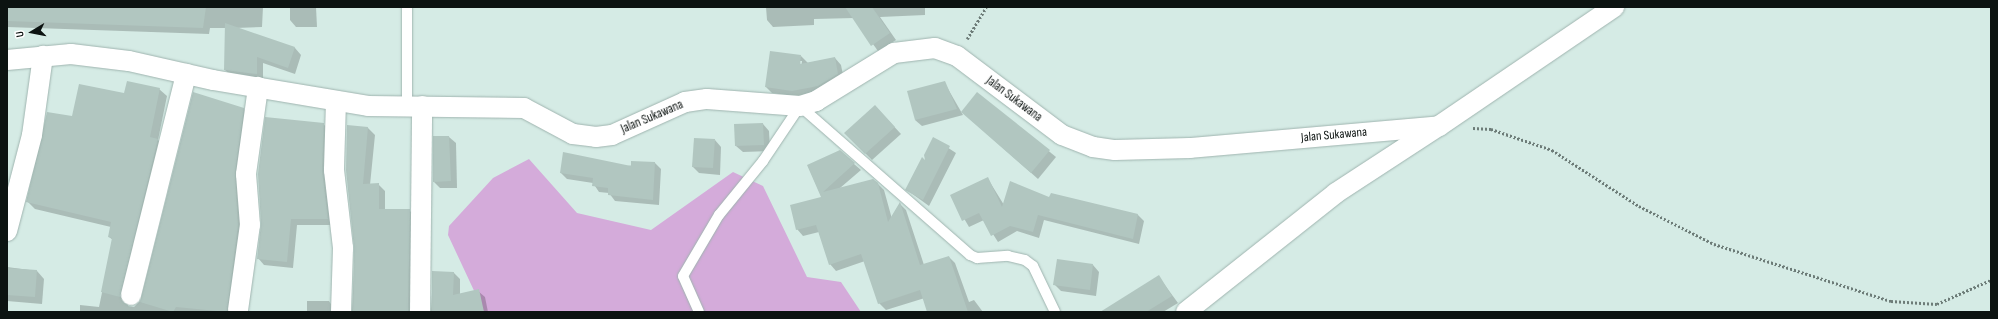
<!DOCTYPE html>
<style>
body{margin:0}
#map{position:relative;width:1998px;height:319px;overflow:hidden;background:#d5ebe5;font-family:"Sofia Sans Condensed",sans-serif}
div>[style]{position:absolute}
.green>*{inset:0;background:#d4abda}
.shadow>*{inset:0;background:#0003}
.building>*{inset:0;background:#b1c6c0}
.path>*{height:2.5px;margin-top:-1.25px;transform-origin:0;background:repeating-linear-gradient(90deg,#6d7c78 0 2px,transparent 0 4px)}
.roads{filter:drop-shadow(0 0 1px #9fb4af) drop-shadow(0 0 1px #9fb4af)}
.service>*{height:10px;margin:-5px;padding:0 5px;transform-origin:5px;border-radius:5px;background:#fff}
.minor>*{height:20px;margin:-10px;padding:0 10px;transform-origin:10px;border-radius:10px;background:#fff}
span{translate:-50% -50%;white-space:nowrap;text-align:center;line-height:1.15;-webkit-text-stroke:3px #fff;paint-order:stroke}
.street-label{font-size:13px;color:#0c1311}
.frame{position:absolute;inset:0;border:8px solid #0c1311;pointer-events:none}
.north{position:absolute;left:12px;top:12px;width:40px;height:40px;-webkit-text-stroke:3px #fff;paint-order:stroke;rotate:260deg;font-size:11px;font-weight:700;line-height:16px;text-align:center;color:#0c1311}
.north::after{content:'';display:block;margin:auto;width:14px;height:18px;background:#0c1311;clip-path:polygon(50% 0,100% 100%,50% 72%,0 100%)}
</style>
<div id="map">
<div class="green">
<div style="clip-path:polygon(529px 159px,577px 213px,651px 230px,733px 172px,763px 186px,807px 277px,841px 282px,861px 312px,484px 312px,448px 235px,449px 226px,493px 178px)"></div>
</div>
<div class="shadow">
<div style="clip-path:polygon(7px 7px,263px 7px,262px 27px,235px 28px,295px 48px,301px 55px,295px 74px,263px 63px,263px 80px,232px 76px,225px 70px,226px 28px,210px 28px,209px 34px,7px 27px)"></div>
<div style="clip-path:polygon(290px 7px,316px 7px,317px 27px,296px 27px,290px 20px)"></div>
<div style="clip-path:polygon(766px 7px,925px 7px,925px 15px,880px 17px,896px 40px,878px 51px,854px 18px,814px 19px,814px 25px,773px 27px,767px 20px)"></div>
<div style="clip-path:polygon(evenodd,801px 56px,808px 63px,835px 58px,841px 65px,844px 80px,800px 97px,772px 93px,766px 87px,801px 56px,800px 61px,802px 61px,801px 69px,800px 61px)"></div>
<div style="clip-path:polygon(944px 82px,963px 115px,922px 126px,915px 120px)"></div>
<div style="clip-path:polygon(159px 89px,167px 96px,158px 140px,165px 147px,128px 306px,134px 307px,143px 298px,243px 108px,250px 116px,245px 233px,235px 312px,80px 312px,80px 305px,99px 307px,113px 240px,109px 237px,111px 227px,35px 209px,28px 202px,73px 117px,125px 95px)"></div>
<div style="clip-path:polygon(977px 93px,1056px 157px,1038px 179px,969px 118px)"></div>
<div style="clip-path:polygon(875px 106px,901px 134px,872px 160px,865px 153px)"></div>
<div style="clip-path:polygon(323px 124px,330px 130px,334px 225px,297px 225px,293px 268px,264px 265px,258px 258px)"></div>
<div style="clip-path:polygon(763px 124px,769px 131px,770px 151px,743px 152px,736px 146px)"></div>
<div style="clip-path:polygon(348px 126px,368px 128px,375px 135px,370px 185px,378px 184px,385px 191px,385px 210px,409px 210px,416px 217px,416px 312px,352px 312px,355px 248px)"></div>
<div style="clip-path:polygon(449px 137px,456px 143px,457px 188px,440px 188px,434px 182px)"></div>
<div style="clip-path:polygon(933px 138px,956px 153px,929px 206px,907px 190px,927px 163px)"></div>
<div style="clip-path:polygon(715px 140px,721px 147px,720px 175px,699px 173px,693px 167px)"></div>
<div style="clip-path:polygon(655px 163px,661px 169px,659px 205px,615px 201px,609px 193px,599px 192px,593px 183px,567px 179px,561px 173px)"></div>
<div style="clip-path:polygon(854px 164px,861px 170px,840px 188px,877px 183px,884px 190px,892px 219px,900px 204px,906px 210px,924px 265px,949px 257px,955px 263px,969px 302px,974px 300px,983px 312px,934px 312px,928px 297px,886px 310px,879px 303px,865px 261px,836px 271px,830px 264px,819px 232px,803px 236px,797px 229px,822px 198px,808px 166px)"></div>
<div style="clip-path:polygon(988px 179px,1004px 205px,1049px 198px,1052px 194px,1138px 215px,1144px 221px,1139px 244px,1044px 220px,1039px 238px,1017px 231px,998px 242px,984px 220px,969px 227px,951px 196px)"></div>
<div style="clip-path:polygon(1093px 265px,1099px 272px,1096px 296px,1061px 291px,1054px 284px)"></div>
<div style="clip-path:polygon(7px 267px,37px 271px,44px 279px,42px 304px,7px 301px)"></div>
<div style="clip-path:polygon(433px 272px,454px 273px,460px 279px,460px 295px,478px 291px,485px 297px,488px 312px,431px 312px)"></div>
<div style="clip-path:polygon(1159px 277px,1178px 303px,1163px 312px,1102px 312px)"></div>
<div style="clip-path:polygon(307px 301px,329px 301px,336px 312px,307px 312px)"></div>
</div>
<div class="building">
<div style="clip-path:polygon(7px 7px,206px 7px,203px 28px,7px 21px)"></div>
<div style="clip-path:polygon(845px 7px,872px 7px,890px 33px,871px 46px)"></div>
<div style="clip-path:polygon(225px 23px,295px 47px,288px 68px,257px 57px,257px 74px,224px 70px)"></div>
<div style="clip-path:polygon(770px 51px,801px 55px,800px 64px,835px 57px,838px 74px,818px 86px,792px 91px,765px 87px)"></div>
<div style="clip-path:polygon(127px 81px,160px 88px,150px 137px,158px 139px,120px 297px,101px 292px,112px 238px,108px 237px,111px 222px,26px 202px,47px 112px,72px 116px,79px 84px,124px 93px)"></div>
<div style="clip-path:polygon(945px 81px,957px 109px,915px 120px,907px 91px)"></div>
<div style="clip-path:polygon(193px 92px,244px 108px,235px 173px,238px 225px,227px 312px,176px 307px,173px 312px,140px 302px)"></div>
<div style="clip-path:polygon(977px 92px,1050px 150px,1031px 173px,961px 112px)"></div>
<div style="clip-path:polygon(875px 105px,895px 127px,865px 154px,844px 133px)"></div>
<div style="clip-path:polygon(265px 117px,324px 123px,322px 170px,328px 219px,291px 219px,287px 262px,257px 259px,261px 224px,258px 174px)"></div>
<div style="clip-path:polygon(763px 123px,764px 145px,735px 146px,734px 124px)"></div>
<div style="clip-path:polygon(347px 125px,368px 127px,363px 184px,379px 183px,379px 209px,410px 209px,408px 312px,353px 312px,354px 248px,346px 170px)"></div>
<div style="clip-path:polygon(433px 136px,449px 136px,451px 181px,433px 182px)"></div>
<div style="clip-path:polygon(933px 137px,950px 146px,923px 200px,905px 190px,922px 157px,925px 160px,924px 155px)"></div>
<div style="clip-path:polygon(694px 138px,715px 139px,713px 168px,692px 167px)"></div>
<div style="clip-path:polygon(840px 150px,855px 163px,823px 192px,873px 179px,878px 183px,888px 222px,900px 202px,920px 265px,949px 256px,968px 312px,927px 312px,920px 290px,878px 304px,861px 254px,829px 265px,816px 225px,796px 230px,790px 205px,821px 197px,807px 165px)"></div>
<div style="clip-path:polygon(563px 152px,631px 166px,631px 161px,655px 162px,653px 200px,608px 195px,608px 188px,592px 186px,593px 178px,560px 173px)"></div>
<div style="clip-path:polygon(988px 177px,1002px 207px,1010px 181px,1049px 197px,1051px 193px,1138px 214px,1133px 239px,1038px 215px,1033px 232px,1010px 226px,991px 236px,979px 213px,962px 221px,950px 195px)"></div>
<div style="clip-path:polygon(1057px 259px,1093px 264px,1090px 290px,1053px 285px)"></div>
<div style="clip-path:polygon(7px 268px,37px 270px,35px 297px,7px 295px)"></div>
<div style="clip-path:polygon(432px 271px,454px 272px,453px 295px,479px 289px,484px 312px,432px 312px)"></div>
<div style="clip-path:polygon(1159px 275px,1172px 296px,1146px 312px,1100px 312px)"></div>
</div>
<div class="path">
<div style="left:967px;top:39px;width:37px;rotate:-59deg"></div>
<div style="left:1473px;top:128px;width:18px;rotate:3deg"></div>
<div style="left:1491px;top:129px;width:65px;rotate:19deg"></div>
<div style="left:1552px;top:150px;width:103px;rotate:32.8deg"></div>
<div style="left:1639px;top:206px;width:84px;rotate:26.9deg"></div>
<div style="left:1714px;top:244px;width:186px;rotate:17.9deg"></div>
<div style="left:1891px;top:301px;width:46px;rotate:3.7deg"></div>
<div style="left:1937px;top:304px;width:59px;rotate:-24deg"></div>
</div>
<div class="roads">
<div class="service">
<div style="left:407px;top:7px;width:99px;rotate:90deg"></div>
<div style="left:699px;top:312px;width:39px;rotate:-114deg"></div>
<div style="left:683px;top:276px;width:71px;rotate:-59.5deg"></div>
<div style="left:719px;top:215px;width:70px;rotate:-50.8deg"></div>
<div style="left:763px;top:161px;width:66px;rotate:-56.1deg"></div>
<div style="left:800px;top:106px;width:226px;rotate:41.2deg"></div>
<div style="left:970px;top:255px;width:8px;rotate:23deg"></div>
<div style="left:977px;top:258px;width:31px;rotate:-4deg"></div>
<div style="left:1008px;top:256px;width:17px;rotate:13deg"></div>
<div style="left:1025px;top:260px;width:10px;rotate:37deg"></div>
<div style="left:1033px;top:266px;width:51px;rotate:64.4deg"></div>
</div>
<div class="minor">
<div style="left:7px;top:60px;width:64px;rotate:-5.4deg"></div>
<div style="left:71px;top:54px;width:58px;rotate:6.9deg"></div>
<div style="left:129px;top:61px;width:86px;rotate:12.7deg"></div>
<div style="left:213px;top:80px;width:157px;rotate:9.5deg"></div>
<div style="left:368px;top:106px;width:156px;rotate:0.7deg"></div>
<div style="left:524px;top:108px;width:55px;rotate:28deg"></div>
<div style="left:573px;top:134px;width:23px;rotate:7deg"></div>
<div style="left:596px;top:137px;width:16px;rotate:-7deg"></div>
<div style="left:612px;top:135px;width:80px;rotate:-24.3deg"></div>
<div style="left:685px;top:102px;width:22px;rotate:-8deg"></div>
<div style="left:707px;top:99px;width:93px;rotate:4.3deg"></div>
<div style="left:800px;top:106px;width:17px;rotate:-17deg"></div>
<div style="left:816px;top:101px;width:92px;rotate:-31.6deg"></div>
<div style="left:894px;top:53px;width:41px;rotate:-7deg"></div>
<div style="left:935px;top:48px;width:23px;rotate:20deg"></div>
<div style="left:957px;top:56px;width:131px;rotate:37deg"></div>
<div style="left:1062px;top:135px;width:33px;rotate:21deg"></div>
<div style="left:1093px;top:147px;width:22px;rotate:8deg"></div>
<div style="left:1115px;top:150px;width:75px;rotate:-1.5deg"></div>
<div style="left:1190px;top:148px;width:250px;rotate:-5deg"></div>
<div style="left:1439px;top:126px;width:212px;rotate:-34.2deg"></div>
<div style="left:336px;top:101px;width:69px;rotate:91.7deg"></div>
<div style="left:334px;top:170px;width:79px;rotate:83.4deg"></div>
<div style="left:343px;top:248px;width:64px;rotate:91.8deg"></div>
<div style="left:7px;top:231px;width:99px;rotate:-75.4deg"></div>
<div style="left:32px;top:135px;width:80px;rotate:-82.1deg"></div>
<div style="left:131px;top:295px;width:228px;rotate:-76deg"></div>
<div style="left:238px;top:310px;width:86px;rotate:-82deg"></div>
<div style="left:250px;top:225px;width:51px;rotate:-94.5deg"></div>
<div style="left:246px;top:174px;width:88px;rotate:-82.1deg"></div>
<div style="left:420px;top:312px;width:206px;rotate:-89.4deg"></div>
<div style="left:1186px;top:312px;width:191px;rotate:-38.4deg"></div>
<div style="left:1336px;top:193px;width:121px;rotate:-33.2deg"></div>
</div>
</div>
<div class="street-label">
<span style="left:1014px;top:99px;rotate:37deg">Jalan Sukawana</span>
<span style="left:652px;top:117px;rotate:-23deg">Jalan Sukawana</span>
<span style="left:1334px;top:135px;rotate:-5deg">Jalan Sukawana</span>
</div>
<div class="frame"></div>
<div class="north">U</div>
</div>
